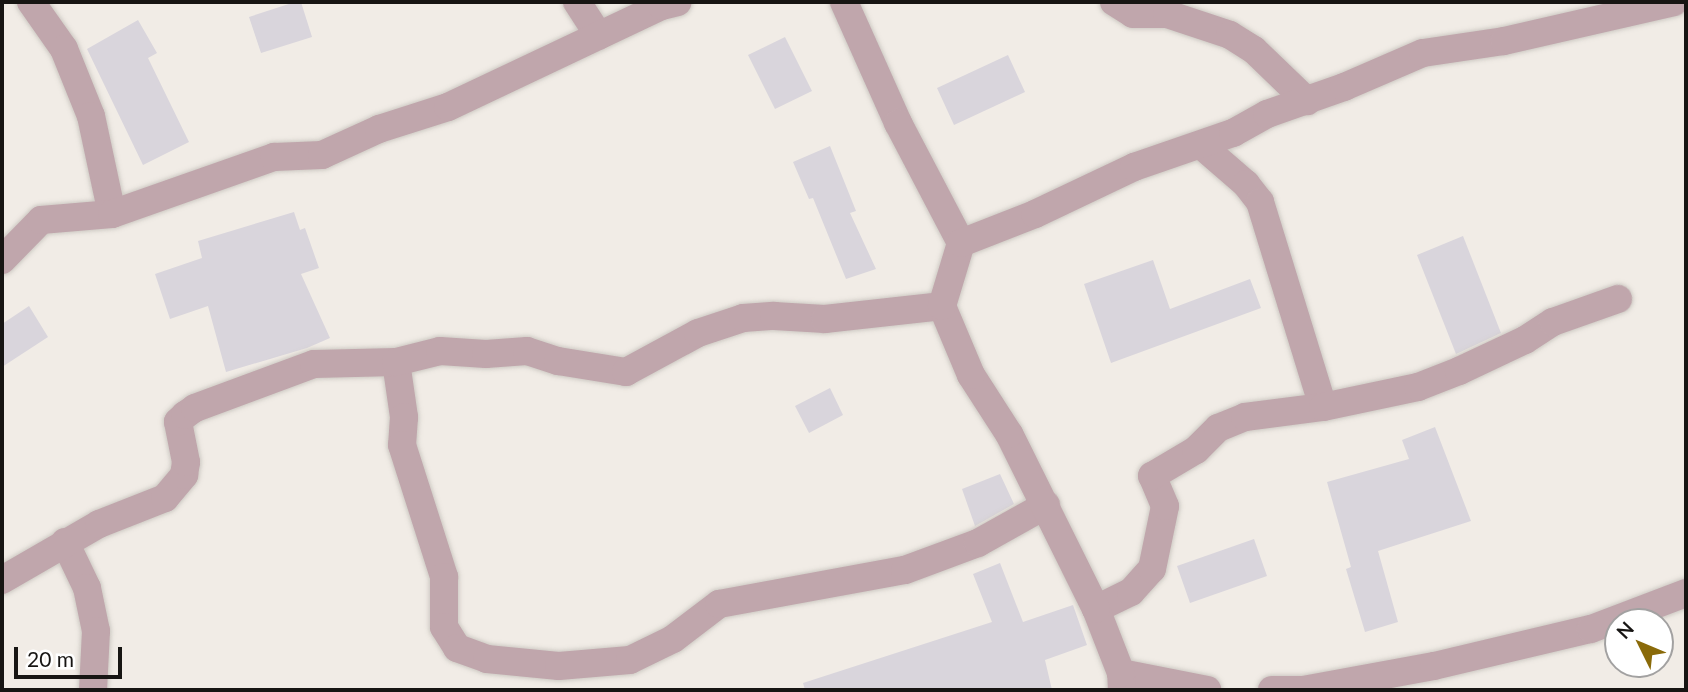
<!DOCTYPE html>
<style>
body{margin:0}
#map{position:relative;width:1688px;height:692px;overflow:hidden;background:#f1ece6;font-family:Lato,sans-serif}
div>[style]{position:absolute}
.building>*{inset:0;background:#d9d5dc}
.roads{filter:drop-shadow(0 0 2px #cecac4) drop-shadow(0 0 2px #cecac4)}
.street>*{height:28px;margin:-14px;padding:0 14px;transform-origin:14px;border-radius:14px;background:#c0a6ac}
span{translate:-50% -50%;white-space:nowrap;text-align:center;line-height:1.15;-webkit-text-stroke:6px #fff;paint-order:stroke}
.frame{position:absolute;inset:0;border:4px solid #171513;pointer-events:none}
.north{position:absolute;left:1604px;top:608px;width:70px;height:70px;box-sizing:border-box;background:#fff;border:2px solid #a2a1a1;border-radius:50%;rotate:313deg;font-size:19px;font-weight:700;line-height:28px;text-align:center;color:#171513}
.north::after{content:'';display:block;margin:auto;width:24px;height:32px;background:#8a6a09;clip-path:polygon(50% 0,100% 100%,50% 72%,0 100%)}
.scale{position:absolute;left:14px;top:647px;width:108px;height:32px;box-sizing:border-box;border:4px solid #171513;border-top:0;padding-left:9px;font-size:21px;line-height:24px;white-space:nowrap;color:#171513;-webkit-text-stroke:5px #fff;paint-order:stroke}
</style>
<div id="map">
<div class="building">
<div style="clip-path:polygon(295px 2px,301px 2px,312px 37px,261px 53px,249px 17px)"></div>
<div style="clip-path:polygon(138px 20px,157px 53px,148px 58px,189px 142px,143px 165px,87px 49px)"></div>
<div style="clip-path:polygon(785px 37px,812px 91px,775px 109px,748px 55px)"></div>
<div style="clip-path:polygon(1008px 55px,1025px 92px,954px 125px,937px 88px)"></div>
<div style="clip-path:polygon(830px 146px,856px 211px,850px 213px,876px 269px,846px 279px,813px 198px,809px 199px,793px 162px)"></div>
<div style="clip-path:polygon(294px 212px,300px 230px,305px 228px,319px 268px,301px 274px,330px 338px,307px 348px,226px 372px,208px 306px,170px 319px,155px 274px,202px 258px,198px 241px)"></div>
<div style="clip-path:polygon(1463px 236px,1501px 333px,1456px 354px,1417px 255px)"></div>
<div style="clip-path:polygon(1153px 260px,1170px 309px,1250px 279px,1261px 308px,1111px 363px,1084px 284px)"></div>
<div style="clip-path:polygon(29px 306px,48px 337px,2px 367px,2px 324px)"></div>
<div style="clip-path:polygon(830px 388px,843px 415px,809px 433px,795px 406px)"></div>
<div style="clip-path:polygon(1435px 427px,1471px 521px,1378px 551px,1398px 622px,1365px 632px,1346px 569px,1351px 567px,1327px 482px,1409px 459px,1402px 440px)"></div>
<div style="clip-path:polygon(1000px 474px,1014px 504px,975px 526px,962px 489px)"></div>
<div style="clip-path:polygon(1254px 539px,1267px 576px,1190px 603px,1177px 566px)"></div>
<div style="clip-path:polygon(1000px 563px,1023px 622px,1073px 605px,1087px 645px,1045px 660px,1052px 690px,805px 690px,803px 683px,992px 622px,973px 574px)"></div>
</div>
<div class="roads">
<div class="street">
<div style="left:31px;top:2px;width:57px;rotate:54.9deg"></div>
<div style="left:64px;top:49px;width:72px;rotate:68.1deg"></div>
<div style="left:91px;top:116px;width:100px;rotate:77.9deg"></div>
<div style="left:577px;top:2px;width:40px;rotate:57.1deg"></div>
<div style="left:844px;top:2px;width:133px;rotate:65.9deg"></div>
<div style="left:898px;top:123px;width:136px;rotate:62.3deg"></div>
<div style="left:1114px;top:2px;width:22px;rotate:32deg"></div>
<div style="left:1133px;top:14px;width:34px"></div>
<div style="left:1167px;top:14px;width:66px;rotate:18.4deg"></div>
<div style="left:1230px;top:35px;width:28px;rotate:32deg"></div>
<div style="left:1254px;top:50px;width:74px;rotate:43.9deg"></div>
<div style="left:1201px;top:145px;width:60px;rotate:40.9deg"></div>
<div style="left:1246px;top:184px;width:23px;rotate:52deg"></div>
<div style="left:1260px;top:202px;width:214px;rotate:72.9deg"></div>
<div style="left:2px;top:260px;width:56px;rotate:-45.7deg"></div>
<div style="left:41px;top:220px;width:71px;rotate:-4.8deg"></div>
<div style="left:112px;top:214px;width:172px;rotate:-19.4deg"></div>
<div style="left:274px;top:157px;width:48px;rotate:-2.4deg"></div>
<div style="left:322px;top:155px;width:63px;rotate:-24.5deg"></div>
<div style="left:379px;top:129px;width:72px;rotate:-17.7deg"></div>
<div style="left:448px;top:107px;width:237px;rotate:-25.3deg"></div>
<div style="left:662px;top:6px;width:16px;rotate:-14deg"></div>
<div style="left:396px;top:362px;width:56px;rotate:81.7deg"></div>
<div style="left:404px;top:417px;width:28px;rotate:94deg"></div>
<div style="left:402px;top:445px;width:139px;rotate:72.3deg"></div>
<div style="left:444px;top:577px;width:50px;rotate:90deg"></div>
<div style="left:444px;top:627px;width:25px;rotate:58deg"></div>
<div style="left:457px;top:648px;width:32px;rotate:20deg"></div>
<div style="left:487px;top:659px;width:72px;rotate:5.6deg"></div>
<div style="left:559px;top:666px;width:71px;rotate:-4.8deg"></div>
<div style="left:630px;top:660px;width:48px;rotate:-26deg"></div>
<div style="left:673px;top:639px;width:58px;rotate:-37.3deg"></div>
<div style="left:719px;top:604px;width:189px;rotate:-10.4deg"></div>
<div style="left:905px;top:570px;width:78px;rotate:-20.3deg"></div>
<div style="left:978px;top:543px;width:78px;rotate:-29.2deg"></div>
<div style="left:65px;top:542px;width:51px;rotate:64.4deg"></div>
<div style="left:87px;top:588px;width:44px;rotate:78.2deg"></div>
<div style="left:96px;top:631px;width:59px;rotate:92.9deg"></div>
<div style="left:2px;top:580px;width:112px;rotate:-30deg"></div>
<div style="left:99px;top:524px;width:71px;rotate:-21.5deg"></div>
<div style="left:165px;top:498px;width:30px;rotate:-50deg"></div>
<div style="left:184px;top:475px;width:13px;rotate:-81deg"></div>
<div style="left:186px;top:462px;width:41px;rotate:-101.3deg"></div>
<div style="left:178px;top:422px;width:10px;rotate:-45deg"></div>
<div style="left:185px;top:415px;width:12px;rotate:-35deg"></div>
<div style="left:195px;top:408px;width:127px;rotate:-20.3deg"></div>
<div style="left:314px;top:364px;width:82px;rotate:-1.4deg"></div>
<div style="left:396px;top:362px;width:45px;rotate:-14deg"></div>
<div style="left:440px;top:351px;width:46px;rotate:3.7deg"></div>
<div style="left:486px;top:354px;width:41px;rotate:-4.2deg"></div>
<div style="left:527px;top:351px;width:33px;rotate:18deg"></div>
<div style="left:558px;top:361px;width:69px;rotate:9.2deg"></div>
<div style="left:626px;top:372px;width:82px;rotate:-28.4deg"></div>
<div style="left:698px;top:333px;width:47px;rotate:-18.4deg"></div>
<div style="left:743px;top:318px;width:31px;rotate:-4deg"></div>
<div style="left:774px;top:316px;width:51px;rotate:3.4deg"></div>
<div style="left:825px;top:319px;width:118px;rotate:-6.3deg"></div>
<div style="left:1096px;top:609px;width:39px;rotate:-26deg"></div>
<div style="left:1131px;top:592px;width:31px;rotate:-48deg"></div>
<div style="left:1152px;top:569px;width:64px;rotate:-78.3deg"></div>
<div style="left:1165px;top:506px;width:33px;rotate:-113deg"></div>
<div style="left:1152px;top:476px;width:51px;rotate:-30.6deg"></div>
<div style="left:1196px;top:450px;width:31px;rotate:-45deg"></div>
<div style="left:1218px;top:428px;width:29px;rotate:-22deg"></div>
<div style="left:1245px;top:417px;width:79px;rotate:-7.3deg"></div>
<div style="left:1323px;top:407px;width:97px;rotate:-11.9deg"></div>
<div style="left:1418px;top:387px;width:44px;rotate:-21.3deg"></div>
<div style="left:1459px;top:371px;width:73px;rotate:-25.2deg"></div>
<div style="left:1525px;top:340px;width:33px;rotate:-33deg"></div>
<div style="left:1553px;top:322px;width:69px;rotate:-19.5deg"></div>
<div style="left:1121px;top:673px;width:88px;rotate:11.2deg"></div>
<div style="left:1122px;top:690px;width:17px;rotate:-93deg"></div>
<div style="left:1121px;top:673px;width:69px;rotate:-111.3deg"></div>
<div style="left:1096px;top:609px;width:195px;rotate:-116.4deg"></div>
<div style="left:1009px;top:434px;width:70px;rotate:-122.8deg"></div>
<div style="left:971px;top:375px;width:75px;rotate:-112.8deg"></div>
<div style="left:942px;top:306px;width:66px;rotate:-73.2deg"></div>
<div style="left:961px;top:243px;width:79px;rotate:-21.4deg"></div>
<div style="left:1035px;top:214px;width:110px;rotate:-25.4deg"></div>
<div style="left:1134px;top:167px;width:105px;rotate:-19deg"></div>
<div style="left:1233px;top:133px;width:39px;rotate:-29deg"></div>
<div style="left:1267px;top:114px;width:82px;rotate:-19.3deg"></div>
<div style="left:1344px;top:87px;width:86px;rotate:-23.3deg"></div>
<div style="left:1423px;top:53px;width:82px;rotate:-8.4deg"></div>
<div style="left:1504px;top:41px;width:174px;rotate:-12.9deg"></div>
<div style="left:1272px;top:690px;width:31px"></div>
<div style="left:1303px;top:690px;width:133px;rotate:-10.4deg"></div>
<div style="left:1434px;top:666px;width:161px;rotate:-13.3deg"></div>
<div style="left:1591px;top:629px;width:102px;rotate:-20.8deg"></div>
</div>
</div>
<div class="frame"></div>
<div class="north">N</div>
<div class="scale">20 m</div>
</div>
